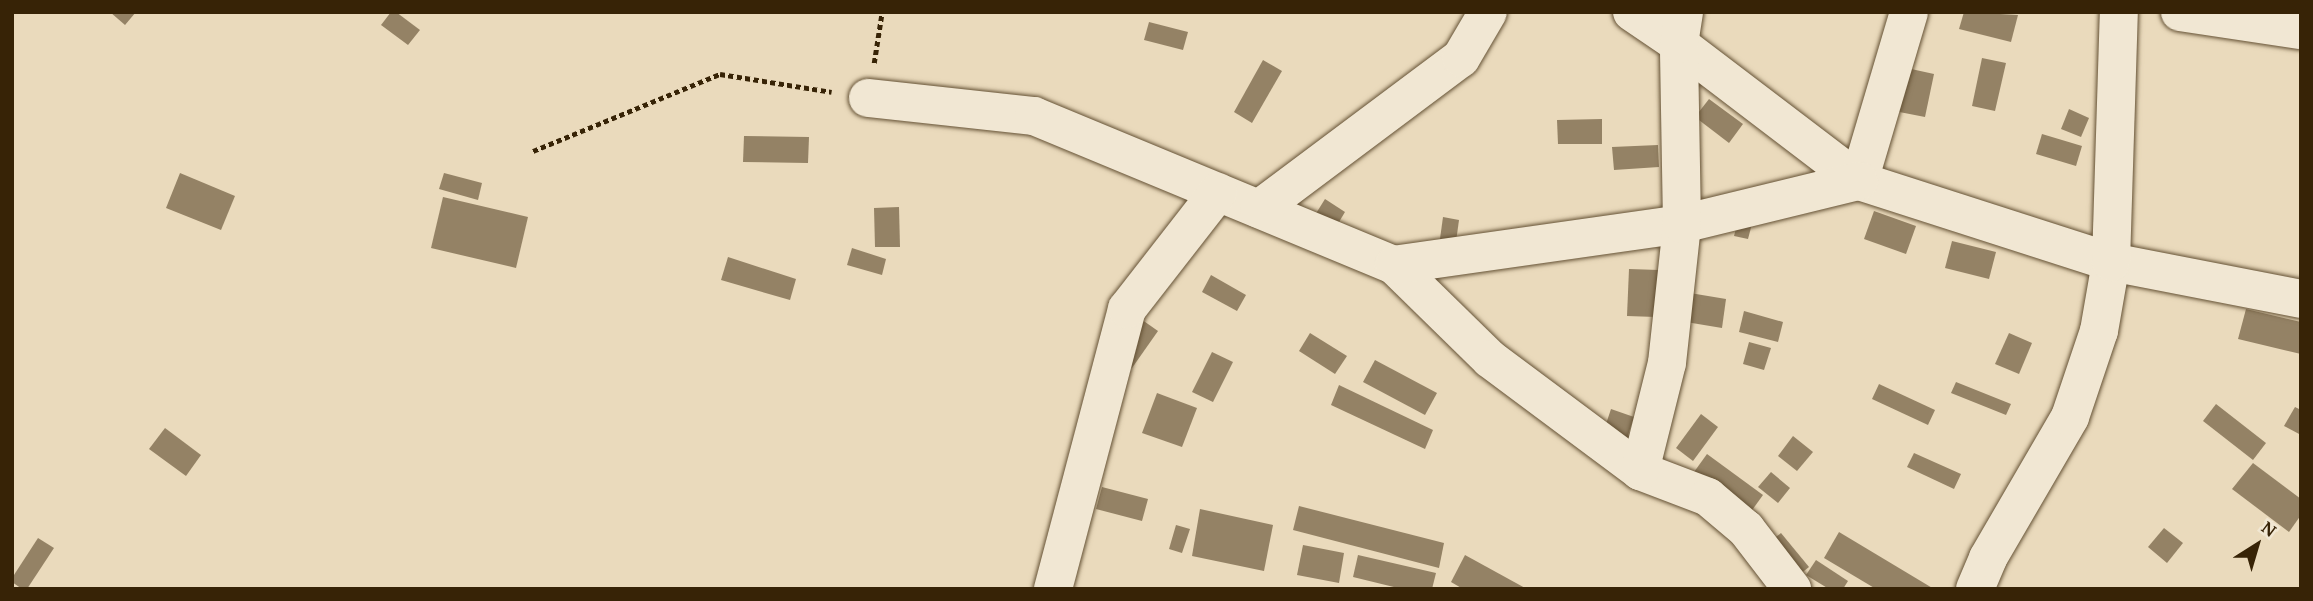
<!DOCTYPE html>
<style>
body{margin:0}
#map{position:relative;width:2313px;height:601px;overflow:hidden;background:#eadabc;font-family:"Gentium Book Plus",serif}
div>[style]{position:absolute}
.building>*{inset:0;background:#948265}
.path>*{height:4.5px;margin-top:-2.25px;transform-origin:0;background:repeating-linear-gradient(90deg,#372306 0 5px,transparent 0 8.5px)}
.roads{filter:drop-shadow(0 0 2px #645134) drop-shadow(0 0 2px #645134)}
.street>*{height:38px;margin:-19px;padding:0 19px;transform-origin:19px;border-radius:19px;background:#f1e7d3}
span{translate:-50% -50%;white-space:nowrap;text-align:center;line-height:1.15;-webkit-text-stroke:5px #f1e7d3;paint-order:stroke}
.frame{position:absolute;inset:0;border:14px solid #372306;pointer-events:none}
.north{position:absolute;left:2222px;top:510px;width:70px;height:70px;-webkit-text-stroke:5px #f1e7d3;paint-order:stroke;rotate:37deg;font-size:19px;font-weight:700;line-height:28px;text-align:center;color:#372306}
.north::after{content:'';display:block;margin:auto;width:24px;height:32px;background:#372306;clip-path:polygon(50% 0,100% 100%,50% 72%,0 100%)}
</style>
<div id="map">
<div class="building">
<div style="clip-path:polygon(110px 12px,136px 12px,125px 25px)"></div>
<div style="clip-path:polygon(391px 12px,396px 12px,420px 30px,408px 45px,381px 25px)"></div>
<div style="clip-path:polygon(1964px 12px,2018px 15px,2011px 42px,1959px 29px)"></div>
<div style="clip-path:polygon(1149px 22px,1188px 32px,1183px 50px,1144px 40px)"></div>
<div style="clip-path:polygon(1982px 58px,2006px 63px,1995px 111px,1972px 106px)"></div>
<div style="clip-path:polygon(1263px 60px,1282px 71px,1252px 123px,1234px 112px)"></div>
<div style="clip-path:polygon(1893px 65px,1934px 74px,1925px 117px,1884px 109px)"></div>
<div style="clip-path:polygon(1709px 99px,1743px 124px,1729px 143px,1695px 117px)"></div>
<div style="clip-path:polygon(2069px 109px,2089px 118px,2081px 137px,2061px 129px)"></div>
<div style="clip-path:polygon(1602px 119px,1602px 144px,1558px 144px,1557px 120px)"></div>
<div style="clip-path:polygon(2042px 134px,2082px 146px,2076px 166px,2036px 154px)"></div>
<div style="clip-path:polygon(744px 136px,809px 137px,808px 163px,743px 162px)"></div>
<div style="clip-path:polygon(1658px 145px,1659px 167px,1614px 170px,1612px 147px)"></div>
<div style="clip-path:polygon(180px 173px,235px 196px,221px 230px,166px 208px)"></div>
<div style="clip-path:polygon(444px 173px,482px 183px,478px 200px,439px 189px)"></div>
<div style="clip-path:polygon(443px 197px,528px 217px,516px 268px,431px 248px)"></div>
<div style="clip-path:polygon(1325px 199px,1345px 212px,1336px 227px,1315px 215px)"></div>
<div style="clip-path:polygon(899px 207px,900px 247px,875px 247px,874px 208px)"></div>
<div style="clip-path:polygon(1874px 211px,1916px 226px,1906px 254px,1864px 239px)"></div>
<div style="clip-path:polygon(1443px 217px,1459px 220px,1455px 249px,1439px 246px)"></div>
<div style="clip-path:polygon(1739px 217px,1753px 220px,1748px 239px,1734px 236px)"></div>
<div style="clip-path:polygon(1952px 241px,1996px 252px,1989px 279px,1945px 268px)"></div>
<div style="clip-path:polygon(852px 248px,886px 259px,882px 275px,847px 265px)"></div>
<div style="clip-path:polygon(728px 257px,796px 279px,790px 300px,721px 280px)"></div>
<div style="clip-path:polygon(1629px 269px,1659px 270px,1656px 317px,1627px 316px)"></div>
<div style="clip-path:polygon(1211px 275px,1246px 295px,1237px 311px,1202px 292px)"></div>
<div style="clip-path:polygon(1684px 292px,1726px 299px,1722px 328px,1680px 321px)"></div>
<div style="clip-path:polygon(2246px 309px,2301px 322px,2301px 354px,2238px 339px)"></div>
<div style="clip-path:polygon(1744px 311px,1783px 322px,1778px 342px,1739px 332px)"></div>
<div style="clip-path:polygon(1138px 317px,1158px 331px,1132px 368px,1113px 355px)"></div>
<div style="clip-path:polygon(1310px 333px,1347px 356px,1335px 374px,1299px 351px)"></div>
<div style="clip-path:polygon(2009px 333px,2032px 343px,2019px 374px,1995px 364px)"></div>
<div style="clip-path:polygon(1749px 342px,1771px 348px,1764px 370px,1743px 364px)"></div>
<div style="clip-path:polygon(1212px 352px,1233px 362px,1213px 402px,1192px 392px)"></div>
<div style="clip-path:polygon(1375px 360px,1437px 393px,1425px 415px,1363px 382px)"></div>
<div style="clip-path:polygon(1956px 382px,2011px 404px,2006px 415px,1951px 393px)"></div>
<div style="clip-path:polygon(1879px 384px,1935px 410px,1928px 425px,1872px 399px)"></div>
<div style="clip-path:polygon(1339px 385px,1433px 430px,1425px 449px,1331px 405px)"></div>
<div style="clip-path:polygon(1157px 393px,1197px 408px,1182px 447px,1142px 433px)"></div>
<div style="clip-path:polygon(2216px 404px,2266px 443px,2253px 460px,2203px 421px)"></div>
<div style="clip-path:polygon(2295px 407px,2301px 410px,2301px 435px,2284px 426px)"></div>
<div style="clip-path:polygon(1611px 409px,1634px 417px,1624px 447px,1601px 439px)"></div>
<div style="clip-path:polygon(1701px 414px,1718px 427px,1693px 461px,1676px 448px)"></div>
<div style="clip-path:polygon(165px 428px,201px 455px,186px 476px,149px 449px)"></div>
<div style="clip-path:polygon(1793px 436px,1813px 452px,1797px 471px,1778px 456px)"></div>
<div style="clip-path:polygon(1914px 453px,1961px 474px,1954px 489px,1907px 467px)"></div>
<div style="clip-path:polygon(1707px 454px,1763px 495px,1750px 513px,1694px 472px)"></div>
<div style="clip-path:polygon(2253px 463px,2301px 499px,2301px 515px,2289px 532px,2232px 489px)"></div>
<div style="clip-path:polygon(1771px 472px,1790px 488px,1778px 503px,1758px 487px)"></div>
<div style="clip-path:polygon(1102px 487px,1148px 499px,1142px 521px,1096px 509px)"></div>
<div style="clip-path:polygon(1299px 506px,1444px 543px,1439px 568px,1293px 530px)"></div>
<div style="clip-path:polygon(1200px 509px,1273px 525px,1264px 571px,1192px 556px)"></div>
<div style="clip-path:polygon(1176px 525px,1190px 529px,1182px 553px,1169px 549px)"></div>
<div style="clip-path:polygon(2164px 528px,2183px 543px,2167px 563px,2148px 547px)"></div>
<div style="clip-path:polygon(1839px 532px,1934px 589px,1876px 589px,1824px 558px)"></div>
<div style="clip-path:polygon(1781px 533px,1809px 567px,1794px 579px,1766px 545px)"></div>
<div style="clip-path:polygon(38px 538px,54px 548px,27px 589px,22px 589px,12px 582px,12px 578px)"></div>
<div style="clip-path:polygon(1303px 545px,1344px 553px,1339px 583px,1297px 575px)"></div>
<div style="clip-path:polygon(1358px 555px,1436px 573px,1432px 589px,1402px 589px,1353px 577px)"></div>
<div style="clip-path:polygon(1465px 555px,1527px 589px,1463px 589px,1451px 582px)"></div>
<div style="clip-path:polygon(1816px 560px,1848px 581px,1843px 589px,1829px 589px,1806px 575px)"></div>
</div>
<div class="path">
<div style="left:874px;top:63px;width:52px;rotate:-81.1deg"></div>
<div style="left:533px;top:151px;width:202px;rotate:-22.4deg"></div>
<div style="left:720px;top:74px;width:113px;rotate:9.1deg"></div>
</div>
<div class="roads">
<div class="street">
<div style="left:1632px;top:12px;width:57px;rotate:34.2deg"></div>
<div style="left:1679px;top:44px;width:226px;rotate:37.3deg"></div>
<div style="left:1859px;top:181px;width:265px;rotate:17.8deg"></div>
<div style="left:2111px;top:262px;width:194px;rotate:11deg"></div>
<div style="left:2180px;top:12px;width:122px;rotate:8.5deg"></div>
<div style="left:868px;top:98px;width:167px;rotate:6.2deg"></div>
<div style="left:1034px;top:116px;width:390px;rotate:22.5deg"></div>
<div style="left:1394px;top:265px;width:134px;rotate:44.4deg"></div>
<div style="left:1490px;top:359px;width:187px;rotate:36.7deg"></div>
<div style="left:1640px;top:471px;width:73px;rotate:20.9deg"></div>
<div style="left:1708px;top:497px;width:50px;rotate:40.1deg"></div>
<div style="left:1746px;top:529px;width:76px;rotate:52.5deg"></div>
<div style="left:1859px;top:181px;width:176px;rotate:-73.5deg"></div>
<div style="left:1259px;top:209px;width:252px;rotate:-36.8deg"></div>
<div style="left:1461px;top:58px;width:53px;rotate:-59.6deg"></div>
<div style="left:1394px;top:265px;width:291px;rotate:-8.1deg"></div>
<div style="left:1682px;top:224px;width:182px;rotate:-13.7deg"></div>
<div style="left:1640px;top:471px;width:111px;rotate:-76deg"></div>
<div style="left:1667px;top:363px;width:140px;rotate:-83.8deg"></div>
<div style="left:1682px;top:224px;width:180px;rotate:-91deg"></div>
<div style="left:1679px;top:44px;width:32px;rotate:-81deg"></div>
<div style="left:1053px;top:589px;width:290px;rotate:-75.2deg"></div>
<div style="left:1127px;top:309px;width:148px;rotate:-52.1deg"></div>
<div style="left:1975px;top:589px;width:34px;rotate:-67deg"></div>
<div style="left:1988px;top:558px;width:163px;rotate:-59.8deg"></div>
<div style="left:2070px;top:417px;width:91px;rotate:-71.4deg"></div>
<div style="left:2099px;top:331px;width:70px;rotate:-80.1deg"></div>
<div style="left:2111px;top:262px;width:250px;rotate:-88.2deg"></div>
</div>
</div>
<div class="frame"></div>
<div class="north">N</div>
</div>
